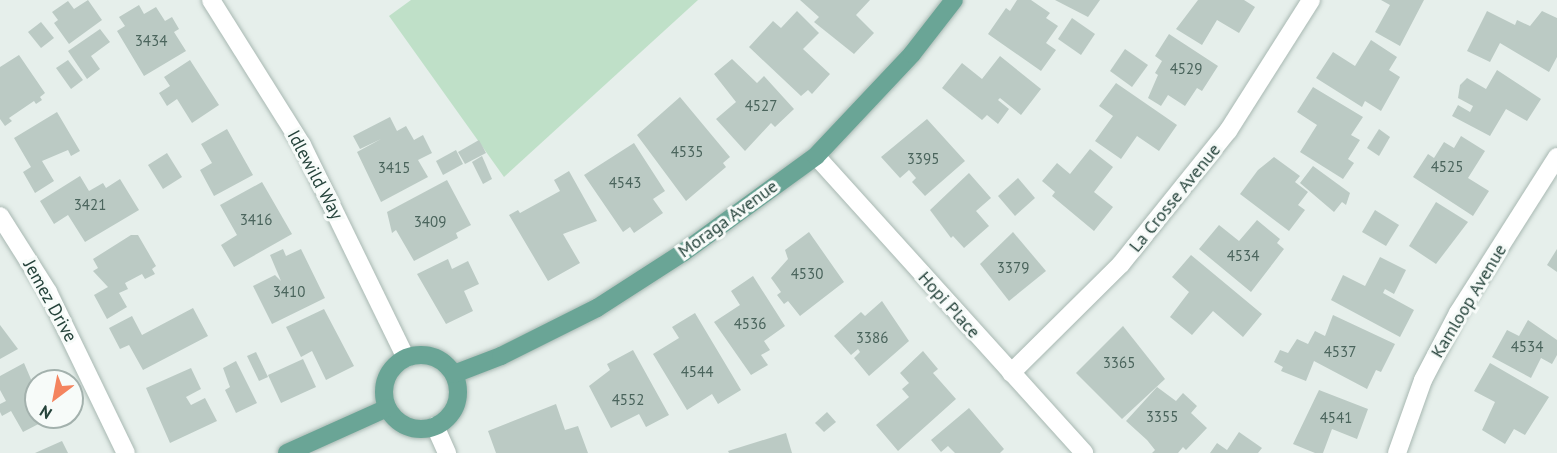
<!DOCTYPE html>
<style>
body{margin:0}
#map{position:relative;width:1557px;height:453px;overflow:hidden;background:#e6efeb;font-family:"PT Sans",sans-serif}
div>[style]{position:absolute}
.green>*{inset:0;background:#bfe0c8}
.building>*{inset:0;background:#bbcac4}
.roads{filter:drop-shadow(0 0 2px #a8b8b2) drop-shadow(0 0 2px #a8b8b2)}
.minor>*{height:18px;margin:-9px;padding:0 9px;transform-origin:9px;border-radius:9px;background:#fff}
.major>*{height:18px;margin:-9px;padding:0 9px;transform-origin:9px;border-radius:9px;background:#6aa596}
.major>.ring{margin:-9px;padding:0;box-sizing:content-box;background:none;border:18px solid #6aa596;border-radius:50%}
span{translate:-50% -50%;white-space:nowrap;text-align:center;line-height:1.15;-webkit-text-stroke:6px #f7fbf9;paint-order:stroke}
.number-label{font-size:15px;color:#4a645c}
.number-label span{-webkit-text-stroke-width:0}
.street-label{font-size:18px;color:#24423a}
.north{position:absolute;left:24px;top:369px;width:60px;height:60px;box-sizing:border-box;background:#f7fbf9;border:2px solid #a3b1ad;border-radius:50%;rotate:212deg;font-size:16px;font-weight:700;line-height:24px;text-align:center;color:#24423a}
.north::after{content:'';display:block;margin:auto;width:21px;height:27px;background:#f4845f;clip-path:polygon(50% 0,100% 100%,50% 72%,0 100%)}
</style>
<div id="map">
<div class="green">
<div style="clip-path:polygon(411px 0,698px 0,504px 177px,389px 16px)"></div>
</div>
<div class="building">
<div style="clip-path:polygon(88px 0,102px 20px,69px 44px,54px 23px,58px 20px,52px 12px,68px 1px,74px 9px)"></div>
<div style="clip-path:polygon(800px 0,870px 0,856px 15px,874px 33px,854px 54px,814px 22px,819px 17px)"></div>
<div style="clip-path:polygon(1017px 0,1031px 0,1050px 13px,1046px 18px,1058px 26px,1046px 43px,1056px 50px,1041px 71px,988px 34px,1006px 8px,1010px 11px)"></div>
<div style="clip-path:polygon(1055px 0,1100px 0,1088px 17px)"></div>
<div style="clip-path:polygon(1198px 0,1244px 0,1255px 7px,1239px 33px,1217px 20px,1202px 45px,1176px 29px)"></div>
<div style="clip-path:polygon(1381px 0,1424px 0,1400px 46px,1375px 32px,1390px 5px)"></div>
<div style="clip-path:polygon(139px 5px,144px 14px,156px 7px,165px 21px,172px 17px,179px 29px,174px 32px,186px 51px,144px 76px,117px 31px,125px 26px,119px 17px)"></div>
<div style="clip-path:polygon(797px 11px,819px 33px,803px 49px,830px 74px,812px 94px,808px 90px,801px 96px,749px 47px,773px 21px,781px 28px)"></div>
<div style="clip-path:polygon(1487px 11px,1515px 25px,1517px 20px,1530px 26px,1542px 11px,1557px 18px,1557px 57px,1549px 72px,1500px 43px,1490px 62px,1467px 51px)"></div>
<div style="clip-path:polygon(1072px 18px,1095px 34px,1081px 55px,1058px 39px)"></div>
<div style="clip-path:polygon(41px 22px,54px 38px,41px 48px,28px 32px)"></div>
<div style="clip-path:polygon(100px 29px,110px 42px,91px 56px,100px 69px,87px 79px,68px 51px)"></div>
<div style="clip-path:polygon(1169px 34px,1218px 66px,1202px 91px,1197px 88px,1185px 106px,1168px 95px,1161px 106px,1148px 98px,1158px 75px,1155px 73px,1162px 61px,1155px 56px)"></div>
<div style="clip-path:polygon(1371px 40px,1397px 57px,1389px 70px,1400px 77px,1381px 111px,1365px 101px,1362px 107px,1316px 78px,1333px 52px,1355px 66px)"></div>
<div style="clip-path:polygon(1125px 49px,1148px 65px,1132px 87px,1110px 71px)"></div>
<div style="clip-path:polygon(19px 55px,45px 93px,40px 97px,42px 100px,36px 104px,34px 101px,9px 118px,12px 121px,5px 126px,0 119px,0 67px)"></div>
<div style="clip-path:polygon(1000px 56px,1041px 89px,1021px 115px,1000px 98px,998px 100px,1009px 109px,998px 124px,987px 115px,982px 120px,942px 88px,962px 63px,982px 79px)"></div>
<div style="clip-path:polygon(732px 59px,757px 83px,764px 76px,794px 109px,775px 127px,771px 123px,745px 151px,716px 119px,736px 102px,714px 74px)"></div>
<div style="clip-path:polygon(68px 60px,83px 80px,71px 89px,56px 68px)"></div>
<div style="clip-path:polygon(190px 60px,219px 105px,192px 123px,177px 99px,167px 106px,159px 93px,170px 86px,164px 77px)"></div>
<div style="clip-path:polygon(1497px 70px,1541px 99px,1527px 121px,1506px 109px,1490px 136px,1452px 116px,1458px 105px,1470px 112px,1473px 106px,1458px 98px,1460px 85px,1467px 78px,1486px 89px)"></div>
<div style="clip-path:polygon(1116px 83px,1177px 125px,1159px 151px,1137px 136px,1121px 159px,1095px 141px,1113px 116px,1099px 106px)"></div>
<div style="clip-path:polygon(1313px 87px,1363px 117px,1351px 135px,1360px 140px,1348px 159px,1354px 163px,1343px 179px,1300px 152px,1317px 125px,1297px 112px)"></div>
<div style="clip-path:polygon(680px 97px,730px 157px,723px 163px,726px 167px,686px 201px,637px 135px)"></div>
<div style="clip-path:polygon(57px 112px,80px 151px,71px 156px,68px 150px,42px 161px,54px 181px,35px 193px,23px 172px,31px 167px,14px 138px)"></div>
<div style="clip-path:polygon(390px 117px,397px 131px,406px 126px,414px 140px,423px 135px,432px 153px,418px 160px,428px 177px,381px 202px,357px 152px,381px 139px,360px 149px,353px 136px)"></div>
<div style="clip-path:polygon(927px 119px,965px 161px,925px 196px,912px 182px,916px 178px,909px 170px,900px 178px,881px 157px)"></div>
<div style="clip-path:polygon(227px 129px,253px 175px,214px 196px,200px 170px,212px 163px,201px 144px)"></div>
<div style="clip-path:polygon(1379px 129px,1390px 137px,1379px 156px,1367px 148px)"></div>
<div style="clip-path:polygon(1461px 136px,1485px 151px,1468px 178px,1489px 191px,1473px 216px,1413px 177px,1428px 154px,1434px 158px,1444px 142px,1454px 148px)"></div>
<div style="clip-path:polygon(479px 140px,486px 153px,465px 164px,458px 152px)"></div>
<div style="clip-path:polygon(634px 143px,665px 191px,653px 199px,663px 213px,634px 233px,630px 227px,623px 232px,584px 175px)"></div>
<div style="clip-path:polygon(1090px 149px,1113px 167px,1094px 192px,1113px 207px,1094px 231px,1052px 196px,1055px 192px,1042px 181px,1057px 163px,1070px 174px)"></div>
<div style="clip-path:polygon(456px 150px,463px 164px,443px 175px,436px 161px)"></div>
<div style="clip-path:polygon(167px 153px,182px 177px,163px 189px,148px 165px)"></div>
<div style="clip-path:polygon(482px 156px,492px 179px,483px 184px,472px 162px)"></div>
<div style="clip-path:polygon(1274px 157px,1300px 176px,1295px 182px,1308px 192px,1298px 205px,1305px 210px,1289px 231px,1240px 194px,1258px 170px)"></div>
<div style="clip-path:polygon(1313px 166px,1350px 193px,1346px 205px,1342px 202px,1334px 212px,1300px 183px)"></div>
<div style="clip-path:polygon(569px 171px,597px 221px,563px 234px,580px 263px,548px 281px,509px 215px,518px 210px,520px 213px,560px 191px,554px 180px)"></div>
<div style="clip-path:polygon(969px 173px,991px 198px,976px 211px,989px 226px,964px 248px,953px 236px,951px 238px,930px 210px)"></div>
<div style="clip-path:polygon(80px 176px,89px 191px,103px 183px,106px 188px,120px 179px,139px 210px,85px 242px,68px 215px,54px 224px,40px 201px)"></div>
<div style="clip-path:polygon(1018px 178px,1035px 198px,1015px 216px,998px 196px)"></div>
<div style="clip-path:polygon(447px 180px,471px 225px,456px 233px,458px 238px,414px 261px,396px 230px,392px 233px,387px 212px)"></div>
<div style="clip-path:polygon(262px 182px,292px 234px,234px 267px,221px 245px,237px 235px,220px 205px)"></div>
<div style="clip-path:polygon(1436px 202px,1468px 222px,1436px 264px,1409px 246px)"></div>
<div style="clip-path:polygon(1375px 210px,1399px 225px,1386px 246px,1362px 232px)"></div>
<div style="clip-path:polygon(1257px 220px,1280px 239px,1277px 243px,1284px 249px,1251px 292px,1199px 249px,1219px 225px,1239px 241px)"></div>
<div style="clip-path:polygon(809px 232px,844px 282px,800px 316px,788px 301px,784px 304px,777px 295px,781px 292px,771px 278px,788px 259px,785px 250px)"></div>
<div style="clip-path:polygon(1013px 232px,1046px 271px,1009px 301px,980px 264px)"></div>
<div style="clip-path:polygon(131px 235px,138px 235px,156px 266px,152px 269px,155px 274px,145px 279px,142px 274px,125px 283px,128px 289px,119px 293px,127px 307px,107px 319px,94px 295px,108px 287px,93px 271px,98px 268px,93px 259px)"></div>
<div style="clip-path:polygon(283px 249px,286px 256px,301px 249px,325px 298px,272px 324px,253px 286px,275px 275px,281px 281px,270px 255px)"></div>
<div style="clip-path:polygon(1557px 249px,1557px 272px,1547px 265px)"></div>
<div style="clip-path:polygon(1191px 255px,1262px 314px,1243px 337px,1213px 311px,1192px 335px,1170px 317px,1189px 292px,1172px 277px)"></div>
<div style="clip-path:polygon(1380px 257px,1406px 270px,1394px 294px,1385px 289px,1383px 293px,1414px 310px,1400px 337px,1331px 300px,1343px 275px,1365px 286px)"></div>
<div style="clip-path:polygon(448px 259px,452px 269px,468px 261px,479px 284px,464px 291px,473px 311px,446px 324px,417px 274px)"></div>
<div style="clip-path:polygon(753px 276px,785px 326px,764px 341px,770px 350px,761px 355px,768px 365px,751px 375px,714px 322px,740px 305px,731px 291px)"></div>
<div style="clip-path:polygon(882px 301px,909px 341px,869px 376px,854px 358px,860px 352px,858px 349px,851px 355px,834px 336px,861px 312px,865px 316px)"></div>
<div style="clip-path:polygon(193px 308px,208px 336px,143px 370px,129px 345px,120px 349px,109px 328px,132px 316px,142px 335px)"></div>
<div style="clip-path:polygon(324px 309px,354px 366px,326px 380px,312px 351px,301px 357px,286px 327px)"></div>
<div style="clip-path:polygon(695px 313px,741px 390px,718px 404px,712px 394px,687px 410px,653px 354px,679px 338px,672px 327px)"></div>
<div style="clip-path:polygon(1333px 315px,1395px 344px,1381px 372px,1376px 370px,1367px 389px,1314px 361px,1306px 381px,1281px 371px,1283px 367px,1274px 362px,1280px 350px,1288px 353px,1297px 339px,1308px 344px,1315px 331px,1325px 336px)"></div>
<div style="clip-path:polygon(1528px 320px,1557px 340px,1557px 355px,1552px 364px,1541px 358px,1531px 378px,1492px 357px,1507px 330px,1519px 336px)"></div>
<div style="clip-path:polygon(0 325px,18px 349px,0 359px)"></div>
<div style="clip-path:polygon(1123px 326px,1165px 379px,1122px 419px,1076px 373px)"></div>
<div style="clip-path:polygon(633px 350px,669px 415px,646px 427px,639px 414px,611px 428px,589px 386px,610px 370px,607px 364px)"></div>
<div style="clip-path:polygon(923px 351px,938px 369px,933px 373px,956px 399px,898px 451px,876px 425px,909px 397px,902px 389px,909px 383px,900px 373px)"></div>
<div style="clip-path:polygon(256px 352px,268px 377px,259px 381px,247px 356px)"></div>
<div style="clip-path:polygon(303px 359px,316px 387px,281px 403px,268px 375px)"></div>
<div style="clip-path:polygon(236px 361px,257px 403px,236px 413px,225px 390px,230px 387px,223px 368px)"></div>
<div style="clip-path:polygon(24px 363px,36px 391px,36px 417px,52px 417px,23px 432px,11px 411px,2px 416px,0 412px,0 404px,6px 401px,0 390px,0 376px)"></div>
<div style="clip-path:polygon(1490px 363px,1549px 397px,1525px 435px,1514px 429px,1505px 444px,1482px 430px,1495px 402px,1474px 391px)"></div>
<div style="clip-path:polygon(191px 368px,201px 389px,186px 397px,191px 405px,205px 398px,217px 421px,170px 443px,146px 388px)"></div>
<div style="clip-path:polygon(1157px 387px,1176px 401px,1183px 393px,1197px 406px,1191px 413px,1207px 428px,1186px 450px,1183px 447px,1178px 453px,1152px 453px,1155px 450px,1147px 440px,1126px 421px)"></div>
<div style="clip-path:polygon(1319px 390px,1368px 409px,1357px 439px,1332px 429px,1323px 453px,1315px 453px,1293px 444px)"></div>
<div style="clip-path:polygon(556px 404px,565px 430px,578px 426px,588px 453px,496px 453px,488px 431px)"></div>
<div style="clip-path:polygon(969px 408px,1004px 449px,1000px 453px,955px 453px,948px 446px,941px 452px,931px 440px)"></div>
<div style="clip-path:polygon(827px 412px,836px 422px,824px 432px,815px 423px)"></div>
<div style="clip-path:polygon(1239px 432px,1262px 448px,1258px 453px,1210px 453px,1217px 443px,1227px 450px)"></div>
<div style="clip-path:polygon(786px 433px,792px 453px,729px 453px,728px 451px)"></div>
<div style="clip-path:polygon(62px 441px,68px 453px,35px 453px)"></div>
</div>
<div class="roads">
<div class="minor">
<div style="left:211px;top:0;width:171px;rotate:57.9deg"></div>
<div style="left:302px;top:145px;width:237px;rotate:64deg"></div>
<div style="left:816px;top:156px;width:400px;rotate:47.9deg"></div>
<div style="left:0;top:216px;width:90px;rotate:57.7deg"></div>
<div style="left:48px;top:292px;width:179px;rotate:64.2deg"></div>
<div style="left:1011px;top:373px;width:155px;rotate:-44.7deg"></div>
<div style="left:1121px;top:264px;width:171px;rotate:-51.2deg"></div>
<div style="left:1228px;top:131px;width:155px;rotate:-57.6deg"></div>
<div style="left:435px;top:426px;width:30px;rotate:66deg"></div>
<div style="left:1397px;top:453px;width:77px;rotate:-70.4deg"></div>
<div style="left:1423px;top:380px;width:76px;rotate:-62.4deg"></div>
<div style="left:1458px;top:313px;width:185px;rotate:-57.6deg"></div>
</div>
<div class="major">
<div class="ring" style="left:384px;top:355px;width:56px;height:56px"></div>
<div style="left:454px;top:374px;width:50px;rotate:-21deg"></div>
<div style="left:501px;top:356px;width:107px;rotate:-26.6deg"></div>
<div style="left:597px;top:308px;width:103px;rotate:-32.8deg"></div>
<div style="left:684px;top:252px;width:163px;rotate:-36deg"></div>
<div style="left:816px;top:156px;width:140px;rotate:-46.7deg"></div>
<div style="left:912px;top:54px;width:68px;rotate:-52.1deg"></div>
<div style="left:287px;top:453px;width:110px;rotate:-24.2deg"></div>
</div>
</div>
<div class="number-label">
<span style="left:151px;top:41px">3434</span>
<span style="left:1186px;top:69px">4529</span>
<span style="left:761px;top:106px">4527</span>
<span style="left:687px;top:152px">4535</span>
<span style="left:923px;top:159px">3395</span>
<span style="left:1447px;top:167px">4525</span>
<span style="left:394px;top:168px">3415</span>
<span style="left:625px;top:183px">4543</span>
<span style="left:90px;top:205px">3421</span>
<span style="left:256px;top:220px">3416</span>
<span style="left:430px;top:222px">3409</span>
<span style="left:1243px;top:256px">4534</span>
<span style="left:1013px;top:268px">3379</span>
<span style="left:807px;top:274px">4530</span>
<span style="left:289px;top:292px">3410</span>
<span style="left:750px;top:324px">4536</span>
<span style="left:872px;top:338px">3386</span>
<span style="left:1527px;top:347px">4534</span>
<span style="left:1340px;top:352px">4537</span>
<span style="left:1119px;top:363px">3365</span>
<span style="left:697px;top:372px">4544</span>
<span style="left:628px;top:400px">4552</span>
<span style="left:1162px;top:417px">3355</span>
<span style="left:1336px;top:418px">4541</span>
</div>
<div class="street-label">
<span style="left:315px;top:175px;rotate:62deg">Idlewild Way</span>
<span style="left:1175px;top:198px;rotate:-51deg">La Crosse Avenue</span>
<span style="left:728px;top:219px;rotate:-36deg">Moraga Avenue</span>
<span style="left:50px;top:301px;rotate:61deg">Jemez Drive</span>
<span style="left:1469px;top:301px;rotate:-59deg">Kamloop Avenue</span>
<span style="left:949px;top:305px;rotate:48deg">Hopi Place</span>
</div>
<div class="north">N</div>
</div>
